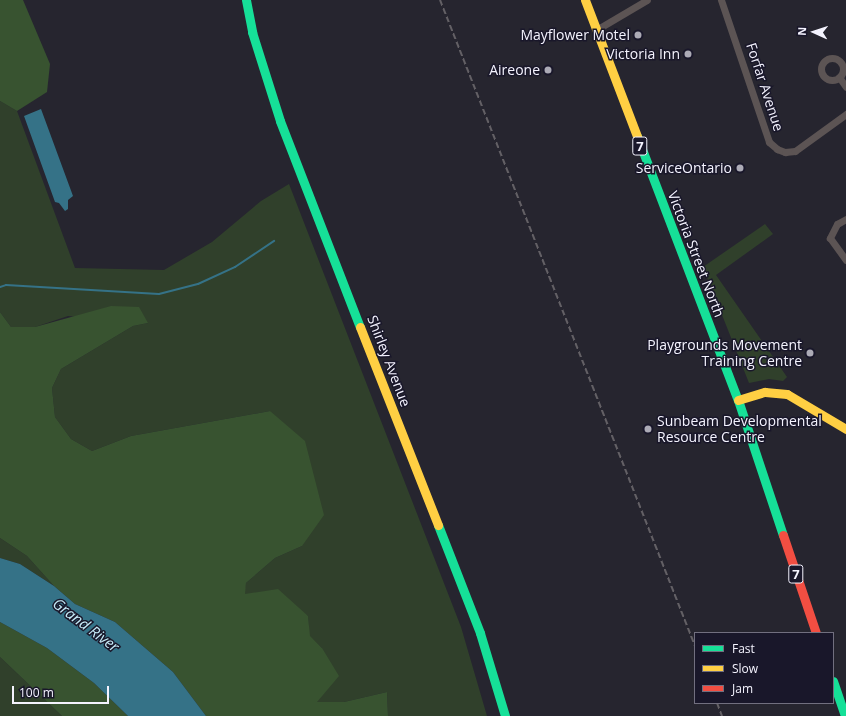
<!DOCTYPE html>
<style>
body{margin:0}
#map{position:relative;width:846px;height:716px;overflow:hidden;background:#26252f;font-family:"Open Sans",sans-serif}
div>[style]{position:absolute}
.green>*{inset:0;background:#30402b}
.forest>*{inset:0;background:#385330}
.water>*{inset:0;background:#357287}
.stream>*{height:2px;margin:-1px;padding:0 1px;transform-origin:1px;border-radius:1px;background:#357287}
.street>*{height:7px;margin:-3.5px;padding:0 3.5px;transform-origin:3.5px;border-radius:3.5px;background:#5c5454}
.street>.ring{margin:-3.5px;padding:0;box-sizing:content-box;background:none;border:7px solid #5c5454;border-radius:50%}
.fast>*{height:9px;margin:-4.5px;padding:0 4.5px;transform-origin:4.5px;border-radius:4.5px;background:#16e098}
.slow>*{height:9px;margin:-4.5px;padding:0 4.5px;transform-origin:4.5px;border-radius:4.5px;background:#ffcf43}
.jam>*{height:9px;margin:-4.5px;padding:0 4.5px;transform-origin:4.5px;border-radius:4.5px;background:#f24e42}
.rail>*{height:2px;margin-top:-1px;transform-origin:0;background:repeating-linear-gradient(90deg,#636065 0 6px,transparent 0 9px)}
.dots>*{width:11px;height:11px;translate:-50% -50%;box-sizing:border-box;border:2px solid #19172a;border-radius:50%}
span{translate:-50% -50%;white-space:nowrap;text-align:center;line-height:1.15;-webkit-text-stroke:3px #19172a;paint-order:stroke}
.shield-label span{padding:1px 3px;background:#19172a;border:1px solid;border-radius:3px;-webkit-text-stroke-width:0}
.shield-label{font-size:13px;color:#f4f3fe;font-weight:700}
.poi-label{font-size:14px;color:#f4f3fe}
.right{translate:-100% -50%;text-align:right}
.left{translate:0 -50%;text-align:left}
.street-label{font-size:14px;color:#f4f3fe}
.water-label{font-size:15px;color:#c6ebf8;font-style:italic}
.legend{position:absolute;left:694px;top:632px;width:140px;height:72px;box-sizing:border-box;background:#19172a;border:1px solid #716f7f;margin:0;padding:5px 7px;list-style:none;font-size:12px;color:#f4f3fe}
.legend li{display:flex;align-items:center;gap:8px;height:20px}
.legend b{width:20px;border:1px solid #716f7f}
.north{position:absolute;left:794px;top:12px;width:40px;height:40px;-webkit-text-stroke:3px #19172a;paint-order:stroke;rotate:273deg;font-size:11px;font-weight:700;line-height:16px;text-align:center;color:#f4f3fe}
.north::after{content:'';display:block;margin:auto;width:14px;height:18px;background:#f4f3fe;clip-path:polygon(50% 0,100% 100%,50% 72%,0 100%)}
.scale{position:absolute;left:12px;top:686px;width:97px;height:18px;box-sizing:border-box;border:2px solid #f4f3fe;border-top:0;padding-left:5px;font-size:12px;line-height:14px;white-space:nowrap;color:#f4f3fe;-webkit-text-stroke:3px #19172a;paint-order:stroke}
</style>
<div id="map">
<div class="green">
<div style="clip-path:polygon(0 101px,17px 111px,75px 268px,164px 270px,212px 242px,261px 201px,289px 184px,461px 627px,487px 716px,388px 716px,387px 692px,344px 702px,317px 702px,322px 648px,309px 636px,308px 616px,244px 594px,246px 583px,275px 558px,302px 546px,270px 411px,131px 436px,92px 451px,71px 439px,55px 417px,52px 388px,61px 369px,133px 326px,148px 323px,68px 316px,35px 327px,11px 327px,0 312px)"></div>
<div style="clip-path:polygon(765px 224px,773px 234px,716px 275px,787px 377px,783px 381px,769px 379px,749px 383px,703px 267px)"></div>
<div style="clip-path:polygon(0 538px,27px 556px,54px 586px,20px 564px,0 558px)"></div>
<div style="clip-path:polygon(0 657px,62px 716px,0 716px)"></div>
</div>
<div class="forest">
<div style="clip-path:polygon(0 0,23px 0,50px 64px,47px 92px,17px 111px,0 101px)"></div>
<div style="clip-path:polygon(111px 306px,139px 307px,148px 323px,133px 326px,61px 369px,52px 388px,55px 417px,71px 439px,92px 451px,131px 436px,270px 411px,305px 441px,324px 515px,302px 546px,275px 558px,246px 583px,245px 594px,278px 589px,308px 616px,310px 636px,322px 648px,339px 676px,317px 702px,344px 702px,387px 692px,388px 716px,206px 716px,173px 672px,115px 622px,75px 604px,54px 586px,27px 556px,0 538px,0 312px,11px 327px,35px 327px)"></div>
<div style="clip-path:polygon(0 622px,47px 648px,94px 683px,128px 716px,62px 716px,0 657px)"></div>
</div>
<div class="water">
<div style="clip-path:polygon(41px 109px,73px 196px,68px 200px,68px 209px,65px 211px,59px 203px,55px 202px,24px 116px)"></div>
<div style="clip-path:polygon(0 558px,20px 564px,54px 586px,75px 604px,115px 622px,173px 672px,206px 716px,128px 716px,94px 683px,47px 648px,0 622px)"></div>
</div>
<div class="stream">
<div style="left:0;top:287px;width:6px;rotate:-18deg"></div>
<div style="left:6px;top:285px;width:153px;rotate:3.4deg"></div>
<div style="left:159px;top:294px;width:40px;rotate:-14.4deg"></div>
<div style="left:198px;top:284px;width:41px;rotate:-24.7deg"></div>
<div style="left:235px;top:267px;width:47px;rotate:-33.7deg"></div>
</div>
<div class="street">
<div style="left:721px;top:0;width:150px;rotate:71.3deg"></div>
<div style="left:769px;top:142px;width:11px;rotate:41deg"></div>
<div style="left:777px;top:149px;width:9px;rotate:21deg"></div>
<div style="left:785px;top:152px;width:10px;rotate:-6deg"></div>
<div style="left:795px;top:151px;width:63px;rotate:-36deg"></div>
<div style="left:596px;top:30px;width:59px;rotate:-30.5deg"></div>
<div class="ring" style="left:821px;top:58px;width:15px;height:15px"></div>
<div style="left:839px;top:77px;width:12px;rotate:55deg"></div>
<div style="left:846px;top:219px;width:10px;rotate:151deg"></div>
<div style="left:837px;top:224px;width:16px;rotate:117deg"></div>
<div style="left:830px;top:238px;width:27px;rotate:54deg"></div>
</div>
<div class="fast">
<div style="left:246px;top:0;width:33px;rotate:79deg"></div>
<div style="left:252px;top:32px;width:93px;rotate:72.5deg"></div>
<div style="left:280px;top:121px;width:221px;rotate:68.8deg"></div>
<div style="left:637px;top:136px;width:283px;rotate:69.1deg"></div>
<div style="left:738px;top:400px;width:142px;rotate:71.6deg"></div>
<div style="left:438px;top:525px;width:116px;rotate:68.7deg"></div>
<div style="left:480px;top:633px;width:87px;rotate:73.2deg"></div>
<div style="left:833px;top:681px;width:37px;rotate:71deg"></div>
</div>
<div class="slow">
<div style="left:585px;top:0;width:146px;rotate:69.1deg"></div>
<div style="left:360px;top:327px;width:213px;rotate:68.5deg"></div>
<div style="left:738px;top:400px;width:28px;rotate:-17deg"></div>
<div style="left:765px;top:392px;width:22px;rotate:5deg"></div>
<div style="left:787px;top:394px;width:69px;rotate:30.7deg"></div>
</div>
<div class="jam">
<div style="left:783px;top:535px;width:103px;rotate:71.4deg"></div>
</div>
<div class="rail">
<div style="left:440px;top:0;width:695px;rotate:68.46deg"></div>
<div style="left:717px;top:703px;width:14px;rotate:69deg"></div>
</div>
<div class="dots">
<div style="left:638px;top:35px;background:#acabb6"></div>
<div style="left:688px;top:54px;background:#acabb6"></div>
<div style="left:548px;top:70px;background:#acabb6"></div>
<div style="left:740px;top:168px;background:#acabb6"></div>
<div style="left:810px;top:353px;background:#acabb6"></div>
<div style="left:648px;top:429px;background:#acabb6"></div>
</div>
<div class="shield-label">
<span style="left:640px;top:146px">7</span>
<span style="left:796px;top:574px">7</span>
</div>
<div class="poi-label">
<span class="right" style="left:630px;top:35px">Mayflower Motel</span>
<span class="right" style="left:680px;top:54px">Victoria Inn</span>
<span class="right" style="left:540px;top:70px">Aireone</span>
<span class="right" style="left:732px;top:168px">ServiceOntario</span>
<span class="right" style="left:802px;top:353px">Playgrounds Movement<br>Training Centre</span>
<span class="left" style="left:657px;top:429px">Sunbeam Developmental<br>Resource Centre</span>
</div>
<div class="street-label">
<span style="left:765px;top:87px;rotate:72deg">Forfar Avenue</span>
<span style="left:696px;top:254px;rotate:69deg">Victoria Street North</span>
<span style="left:389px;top:361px;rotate:69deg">Shirley Avenue</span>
</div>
<div class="water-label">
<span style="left:86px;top:625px;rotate:37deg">Grand River</span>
</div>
<ul class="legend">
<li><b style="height:5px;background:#16e098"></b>Fast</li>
<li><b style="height:5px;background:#ffcf43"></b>Slow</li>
<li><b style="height:5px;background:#f24e42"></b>Jam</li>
</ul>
<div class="north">N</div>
<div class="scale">100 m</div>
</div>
